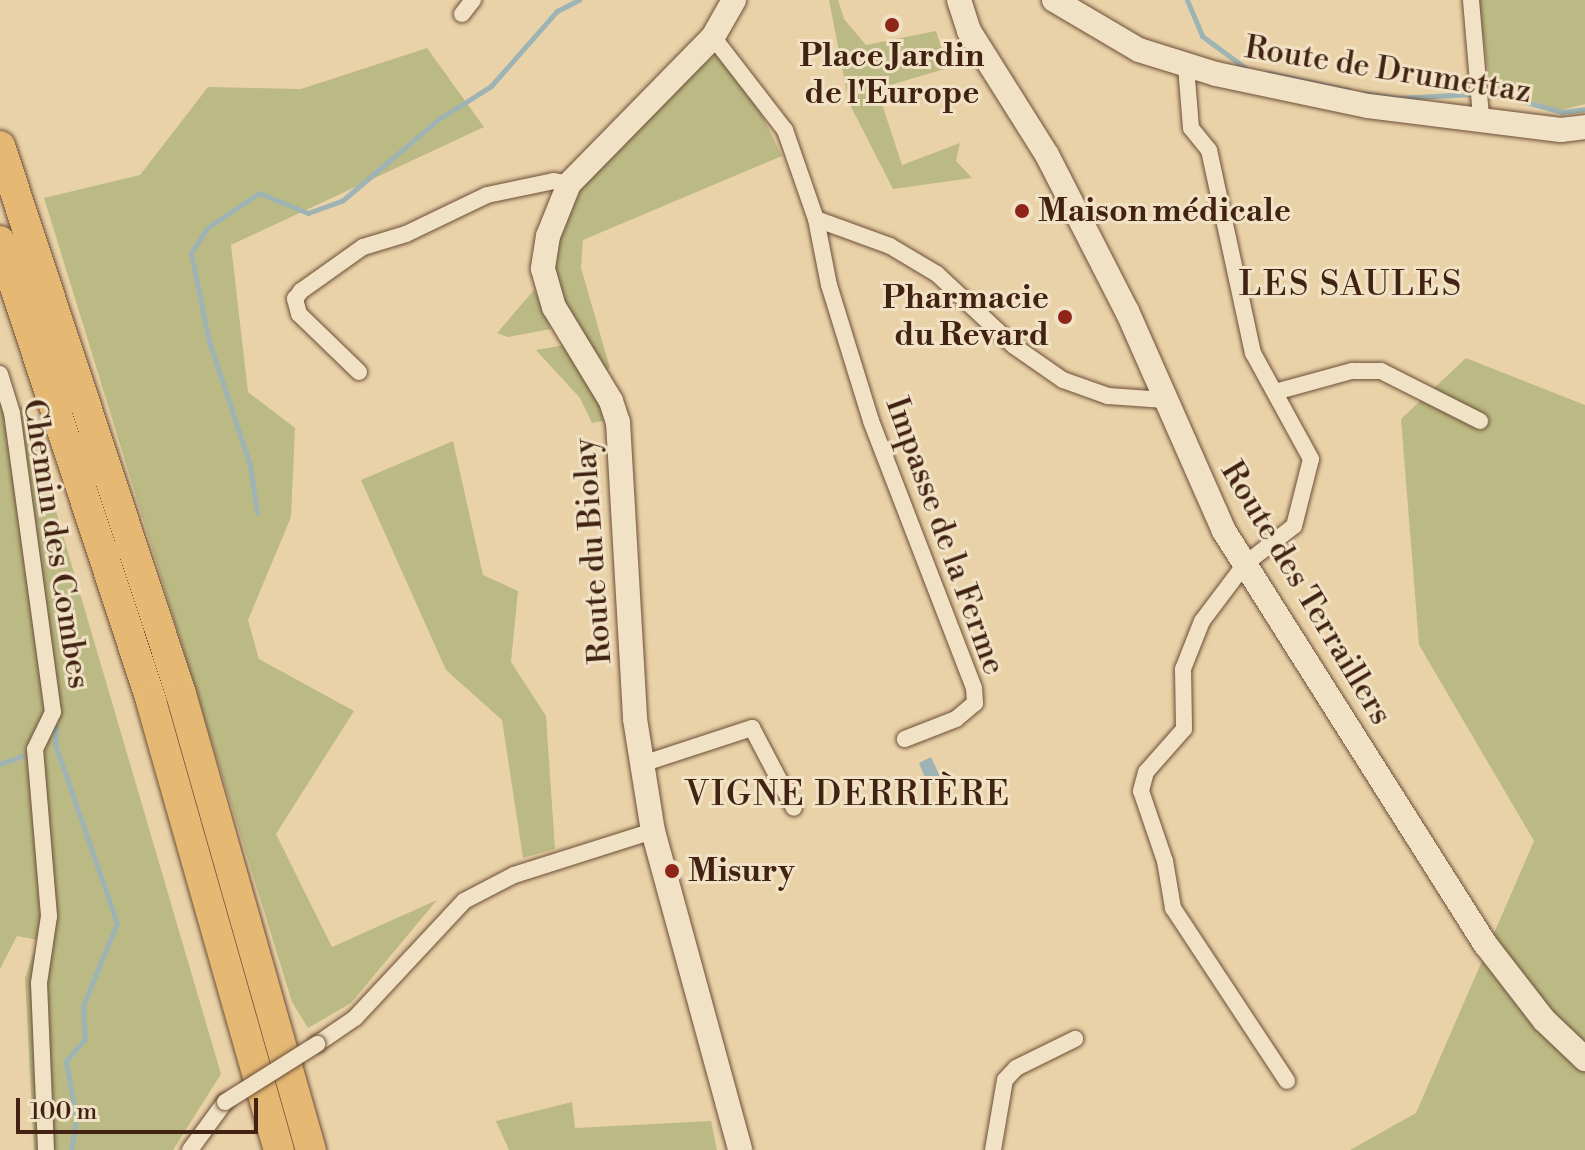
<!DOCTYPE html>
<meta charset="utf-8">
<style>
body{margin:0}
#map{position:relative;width:1585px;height:1150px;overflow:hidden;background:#ead2a8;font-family:"Libre Bodoni",serif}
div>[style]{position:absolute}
.green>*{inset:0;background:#bcba84}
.water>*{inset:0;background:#9eb4b4}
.stream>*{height:5px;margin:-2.5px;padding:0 2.5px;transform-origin:2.5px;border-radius:2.5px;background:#9eb4b4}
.roads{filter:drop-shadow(0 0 2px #6c4e38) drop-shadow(0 0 2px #6c4e38)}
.street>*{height:16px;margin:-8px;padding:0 8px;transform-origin:8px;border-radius:8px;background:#f1e2c6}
.secondary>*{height:24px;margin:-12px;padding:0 12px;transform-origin:12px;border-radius:12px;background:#f1e2c6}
.highway>*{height:30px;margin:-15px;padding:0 15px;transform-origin:15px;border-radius:15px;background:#e5b974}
.bridges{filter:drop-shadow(0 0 2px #6c4e38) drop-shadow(0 0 2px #6c4e38)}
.street-bridge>*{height:16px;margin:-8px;padding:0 8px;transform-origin:8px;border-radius:8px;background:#f1e2c6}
.dots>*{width:22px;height:22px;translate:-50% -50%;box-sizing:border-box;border:4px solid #f1e2c6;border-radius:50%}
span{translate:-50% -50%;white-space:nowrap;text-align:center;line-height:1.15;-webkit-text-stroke:6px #f1e2c6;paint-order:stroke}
.poi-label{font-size:32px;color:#422212;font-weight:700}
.left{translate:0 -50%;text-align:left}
.right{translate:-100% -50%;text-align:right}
.street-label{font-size:32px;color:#422212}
.neighbourhood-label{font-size:34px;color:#422212;letter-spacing:2px}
.scale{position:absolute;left:16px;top:1098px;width:242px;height:36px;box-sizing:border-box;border:4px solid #422212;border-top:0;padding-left:10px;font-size:24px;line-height:28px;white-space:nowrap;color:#422212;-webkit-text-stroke:6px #f1e2c6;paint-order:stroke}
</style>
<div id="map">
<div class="green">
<div style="clip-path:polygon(829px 0,838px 0,844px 19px,866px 45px,936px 31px,948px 68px,877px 89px,902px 165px,960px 143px,956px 161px,972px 178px,893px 189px,849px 103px)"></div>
<div style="clip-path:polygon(1478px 0,1585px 0,1585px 104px,1558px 111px,1490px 85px)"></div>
<div style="clip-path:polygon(427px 48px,484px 127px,231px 245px,248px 392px,295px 428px,291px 517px,248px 620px,259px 659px,354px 711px,276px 834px,332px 947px,437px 900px,351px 1003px,308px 1028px,292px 1002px,44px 198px,140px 175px,208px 87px,301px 89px)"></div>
<div style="clip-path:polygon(716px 55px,756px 103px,782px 156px,583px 240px,581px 268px,610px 368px,601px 374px,557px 295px,551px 269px,560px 232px,580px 185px,682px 81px)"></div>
<div style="clip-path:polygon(534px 290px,551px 329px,508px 337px,497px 333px)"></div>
<div style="clip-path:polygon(564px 345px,577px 365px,608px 420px,592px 423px,580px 398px,536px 350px)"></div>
<div style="clip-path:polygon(1466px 358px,1585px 405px,1585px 1150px,1350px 1150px,1416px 1113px,1534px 841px,1419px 645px,1401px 419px)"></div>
<div style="clip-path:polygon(0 398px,26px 409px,221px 1074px,173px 1150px,34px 1150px,25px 978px,38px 940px,17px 936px,0 969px)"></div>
<div style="clip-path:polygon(453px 441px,483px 575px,518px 591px,511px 662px,546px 716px,555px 849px,523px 858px,502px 720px,446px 670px,361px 480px)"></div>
<div style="clip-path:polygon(572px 1102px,575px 1128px,711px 1121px,717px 1150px,509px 1150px,496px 1121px)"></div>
</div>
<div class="water">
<div style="clip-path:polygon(931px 757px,942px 781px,928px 785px,919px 763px)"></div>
</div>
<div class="stream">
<div style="left:1187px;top:0;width:39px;rotate:67deg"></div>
<div style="left:1202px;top:36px;width:56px;rotate:36.3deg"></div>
<div style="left:1268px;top:73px;width:83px;rotate:11.9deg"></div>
<div style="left:1362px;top:93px;width:34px;rotate:8deg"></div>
<div style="left:1396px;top:98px;width:97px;rotate:-3deg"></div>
<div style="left:1493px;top:93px;width:72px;rotate:15.4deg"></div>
<div style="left:1562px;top:112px;width:23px;rotate:-7deg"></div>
<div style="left:257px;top:513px;width:49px;rotate:-98.3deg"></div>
<div style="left:250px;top:465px;width:131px;rotate:-108.3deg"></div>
<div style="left:209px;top:341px;width:90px;rotate:-101.6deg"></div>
<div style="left:191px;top:253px;width:30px;rotate:-57deg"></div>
<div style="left:207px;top:228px;width:63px;rotate:-33.9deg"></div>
<div style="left:259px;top:193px;width:53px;rotate:22.2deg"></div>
<div style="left:308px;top:213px;width:37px;rotate:-20deg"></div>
<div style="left:343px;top:200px;width:126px;rotate:-40.2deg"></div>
<div style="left:439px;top:119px;width:62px;rotate:-32.4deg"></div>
<div style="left:491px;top:86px;width:100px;rotate:-48.7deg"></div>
<div style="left:557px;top:11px;width:25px;rotate:-27deg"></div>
<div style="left:56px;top:727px;width:17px;rotate:93deg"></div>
<div style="left:55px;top:744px;width:189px;rotate:70.9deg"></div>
<div style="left:117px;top:923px;width:90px;rotate:112.3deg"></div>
<div style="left:83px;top:1006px;width:33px;rotate:87deg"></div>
<div style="left:85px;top:1039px;width:29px;rotate:131deg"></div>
<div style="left:66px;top:1061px;width:59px;rotate:80.2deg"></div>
<div style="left:76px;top:1119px;width:31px;rotate:99deg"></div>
<div style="left:0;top:764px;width:23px;rotate:-20deg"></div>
</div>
<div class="roads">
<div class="street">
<div style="left:1471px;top:0;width:117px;rotate:85.1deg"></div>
<div style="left:462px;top:14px;width:18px;rotate:-52deg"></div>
<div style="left:713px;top:37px;width:118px;rotate:52.3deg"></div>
<div style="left:785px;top:130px;width:94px;rotate:70.8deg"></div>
<div style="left:816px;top:219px;width:79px;rotate:20deg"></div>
<div style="left:890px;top:246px;width:55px;rotate:30.8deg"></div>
<div style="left:937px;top:274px;width:105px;rotate:43.1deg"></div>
<div style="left:1014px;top:346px;width:60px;rotate:34.8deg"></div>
<div style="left:1063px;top:380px;width:48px;rotate:19.6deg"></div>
<div style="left:1108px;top:396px;width:57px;rotate:4deg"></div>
<div style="left:1186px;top:66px;width:62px;rotate:85.4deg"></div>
<div style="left:1191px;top:128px;width:28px;rotate:51deg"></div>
<div style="left:1209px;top:150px;width:208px;rotate:77.8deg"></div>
<div style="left:1253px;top:353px;width:121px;rotate:61.3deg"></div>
<div style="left:1311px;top:459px;width:69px;rotate:104.2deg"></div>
<div style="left:1294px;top:526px;width:62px;rotate:142.2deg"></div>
<div style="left:1245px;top:564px;width:71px;rotate:127deg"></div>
<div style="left:1202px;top:621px;width:52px;rotate:111.6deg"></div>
<div style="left:1183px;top:669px;width:60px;rotate:89deg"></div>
<div style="left:1184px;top:729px;width:57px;rotate:131.5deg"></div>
<div style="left:1146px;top:772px;width:20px;rotate:105deg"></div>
<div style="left:1141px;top:791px;width:74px;rotate:71.1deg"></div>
<div style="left:1165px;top:861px;width:48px;rotate:80.3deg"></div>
<div style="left:1173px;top:908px;width:207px;rotate:56.6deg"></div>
<div style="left:816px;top:219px;width:67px;rotate:78.9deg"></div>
<div style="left:829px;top:285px;width:142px;rotate:72.8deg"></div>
<div style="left:871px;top:421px;width:286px;rotate:68.9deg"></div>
<div style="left:974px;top:688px;width:15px;rotate:86deg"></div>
<div style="left:975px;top:703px;width:25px;rotate:140deg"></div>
<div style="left:956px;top:719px;width:55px;rotate:158.6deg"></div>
<div style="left:359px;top:372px;width:83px;rotate:-136deg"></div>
<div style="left:299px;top:314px;width:16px;rotate:-105deg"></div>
<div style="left:295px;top:299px;width:10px;rotate:-53deg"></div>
<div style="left:301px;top:291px;width:76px;rotate:-35.4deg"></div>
<div style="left:363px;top:247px;width:45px;rotate:-16.8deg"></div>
<div style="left:406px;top:234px;width:90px;rotate:-25.7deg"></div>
<div style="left:487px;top:195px;width:68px;rotate:-11.8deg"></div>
<div style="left:554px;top:181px;width:15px;rotate:11deg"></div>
<div style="left:0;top:374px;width:41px;rotate:72.9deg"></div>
<div style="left:12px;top:413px;width:302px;rotate:82.2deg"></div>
<div style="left:53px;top:712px;width:41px;rotate:115.9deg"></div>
<div style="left:35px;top:749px;width:168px;rotate:85.2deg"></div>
<div style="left:49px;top:916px;width:68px;rotate:98.5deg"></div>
<div style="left:39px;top:983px;width:167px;rotate:87.6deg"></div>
<div style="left:1275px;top:392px;width:80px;rotate:-15.3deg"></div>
<div style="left:1352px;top:371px;width:29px"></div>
<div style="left:1381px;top:371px;width:111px;rotate:26.8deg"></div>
<div style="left:642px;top:764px;width:116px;rotate:-18.1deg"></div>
<div style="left:752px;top:728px;width:90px;rotate:62.3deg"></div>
<div style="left:317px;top:1044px;width:46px;rotate:-34.4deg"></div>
<div style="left:355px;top:1018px;width:160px;rotate:-47deg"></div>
<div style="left:464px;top:901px;width:56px;rotate:-27.5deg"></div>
<div style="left:514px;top:875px;width:146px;rotate:-17.6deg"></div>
<div style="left:190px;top:1150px;width:59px;rotate:-53.9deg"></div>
<div style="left:993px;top:1150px;width:71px;rotate:-80.3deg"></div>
<div style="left:1005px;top:1080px;width:16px;rotate:-47deg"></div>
<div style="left:1016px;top:1068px;width:66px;rotate:-26.2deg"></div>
</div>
<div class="secondary">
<div style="left:734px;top:0;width:43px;rotate:119.6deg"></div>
<div style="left:713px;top:37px;width:206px;rotate:134.4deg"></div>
<div style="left:569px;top:184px;width:56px;rotate:112deg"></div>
<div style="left:548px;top:236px;width:33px;rotate:99deg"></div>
<div style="left:543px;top:269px;width:40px;rotate:74deg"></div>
<div style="left:554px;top:307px;width:110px;rotate:58.8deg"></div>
<div style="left:611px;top:401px;width:22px;rotate:72deg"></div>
<div style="left:618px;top:422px;width:297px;rotate:86.7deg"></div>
<div style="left:635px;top:719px;width:113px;rotate:80.9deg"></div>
<div style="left:653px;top:831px;width:331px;rotate:74.7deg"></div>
<div style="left:959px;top:0;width:33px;rotate:72deg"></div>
<div style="left:969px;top:31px;width:146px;rotate:57.8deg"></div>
<div style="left:1047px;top:155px;width:175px;rotate:62.9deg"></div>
<div style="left:1127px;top:311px;width:240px;rotate:66.2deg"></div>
<div style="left:1224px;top:531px;width:490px;rotate:57.7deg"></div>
<div style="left:1486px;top:945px;width:95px;rotate:52.3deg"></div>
<div style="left:1544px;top:1020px;width:57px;rotate:43.6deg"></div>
<div style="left:1054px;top:0;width:99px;rotate:30.5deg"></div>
<div style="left:1139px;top:50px;width:81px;rotate:17.3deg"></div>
<div style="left:1216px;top:74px;width:155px;rotate:11.9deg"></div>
<div style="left:1368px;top:106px;width:194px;rotate:7.1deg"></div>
<div style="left:1561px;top:130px;width:24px;rotate:-7deg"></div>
</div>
<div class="highway">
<div style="left:0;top:146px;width:577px;rotate:71.72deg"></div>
<div style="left:181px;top:694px;width:474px;rotate:74.1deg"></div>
<div style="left:0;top:241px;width:484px;rotate:71.8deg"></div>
<div style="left:151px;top:701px;width:467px;rotate:74.1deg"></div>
</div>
</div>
<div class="bridges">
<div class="street-bridge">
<div style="left:225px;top:1102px;width:109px;rotate:-32.2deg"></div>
</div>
</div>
<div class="dots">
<div style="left:892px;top:25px;background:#8f2418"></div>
<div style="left:1022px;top:211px;background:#8f2418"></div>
<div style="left:1065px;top:317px;background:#8f2418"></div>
<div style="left:672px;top:871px;background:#8f2418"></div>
</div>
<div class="poi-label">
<span style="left:892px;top:75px">Place Jardin<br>de l'Europe</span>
<span class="left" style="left:1038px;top:211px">Maison médicale</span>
<span class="right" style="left:1049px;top:317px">Pharmacie<br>du Revard</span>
<span class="left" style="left:688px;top:871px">Misury</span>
</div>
<div class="street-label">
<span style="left:1388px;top:70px;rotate:9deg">Route de Drumettaz</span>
<span style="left:945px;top:536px;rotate:70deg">Impasse de la Ferme</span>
<span style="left:56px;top:544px;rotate:81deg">Chemin des Combes</span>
<span style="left:593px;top:551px;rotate:-94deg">Route du Biolay</span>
<span style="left:1306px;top:593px;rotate:59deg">Route des Terraillers</span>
</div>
<div class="neighbourhood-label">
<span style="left:1351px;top:286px">LES SAULES</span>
<span style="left:848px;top:796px">VIGNE DERRIÈRE</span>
</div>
<div class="scale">100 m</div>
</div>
